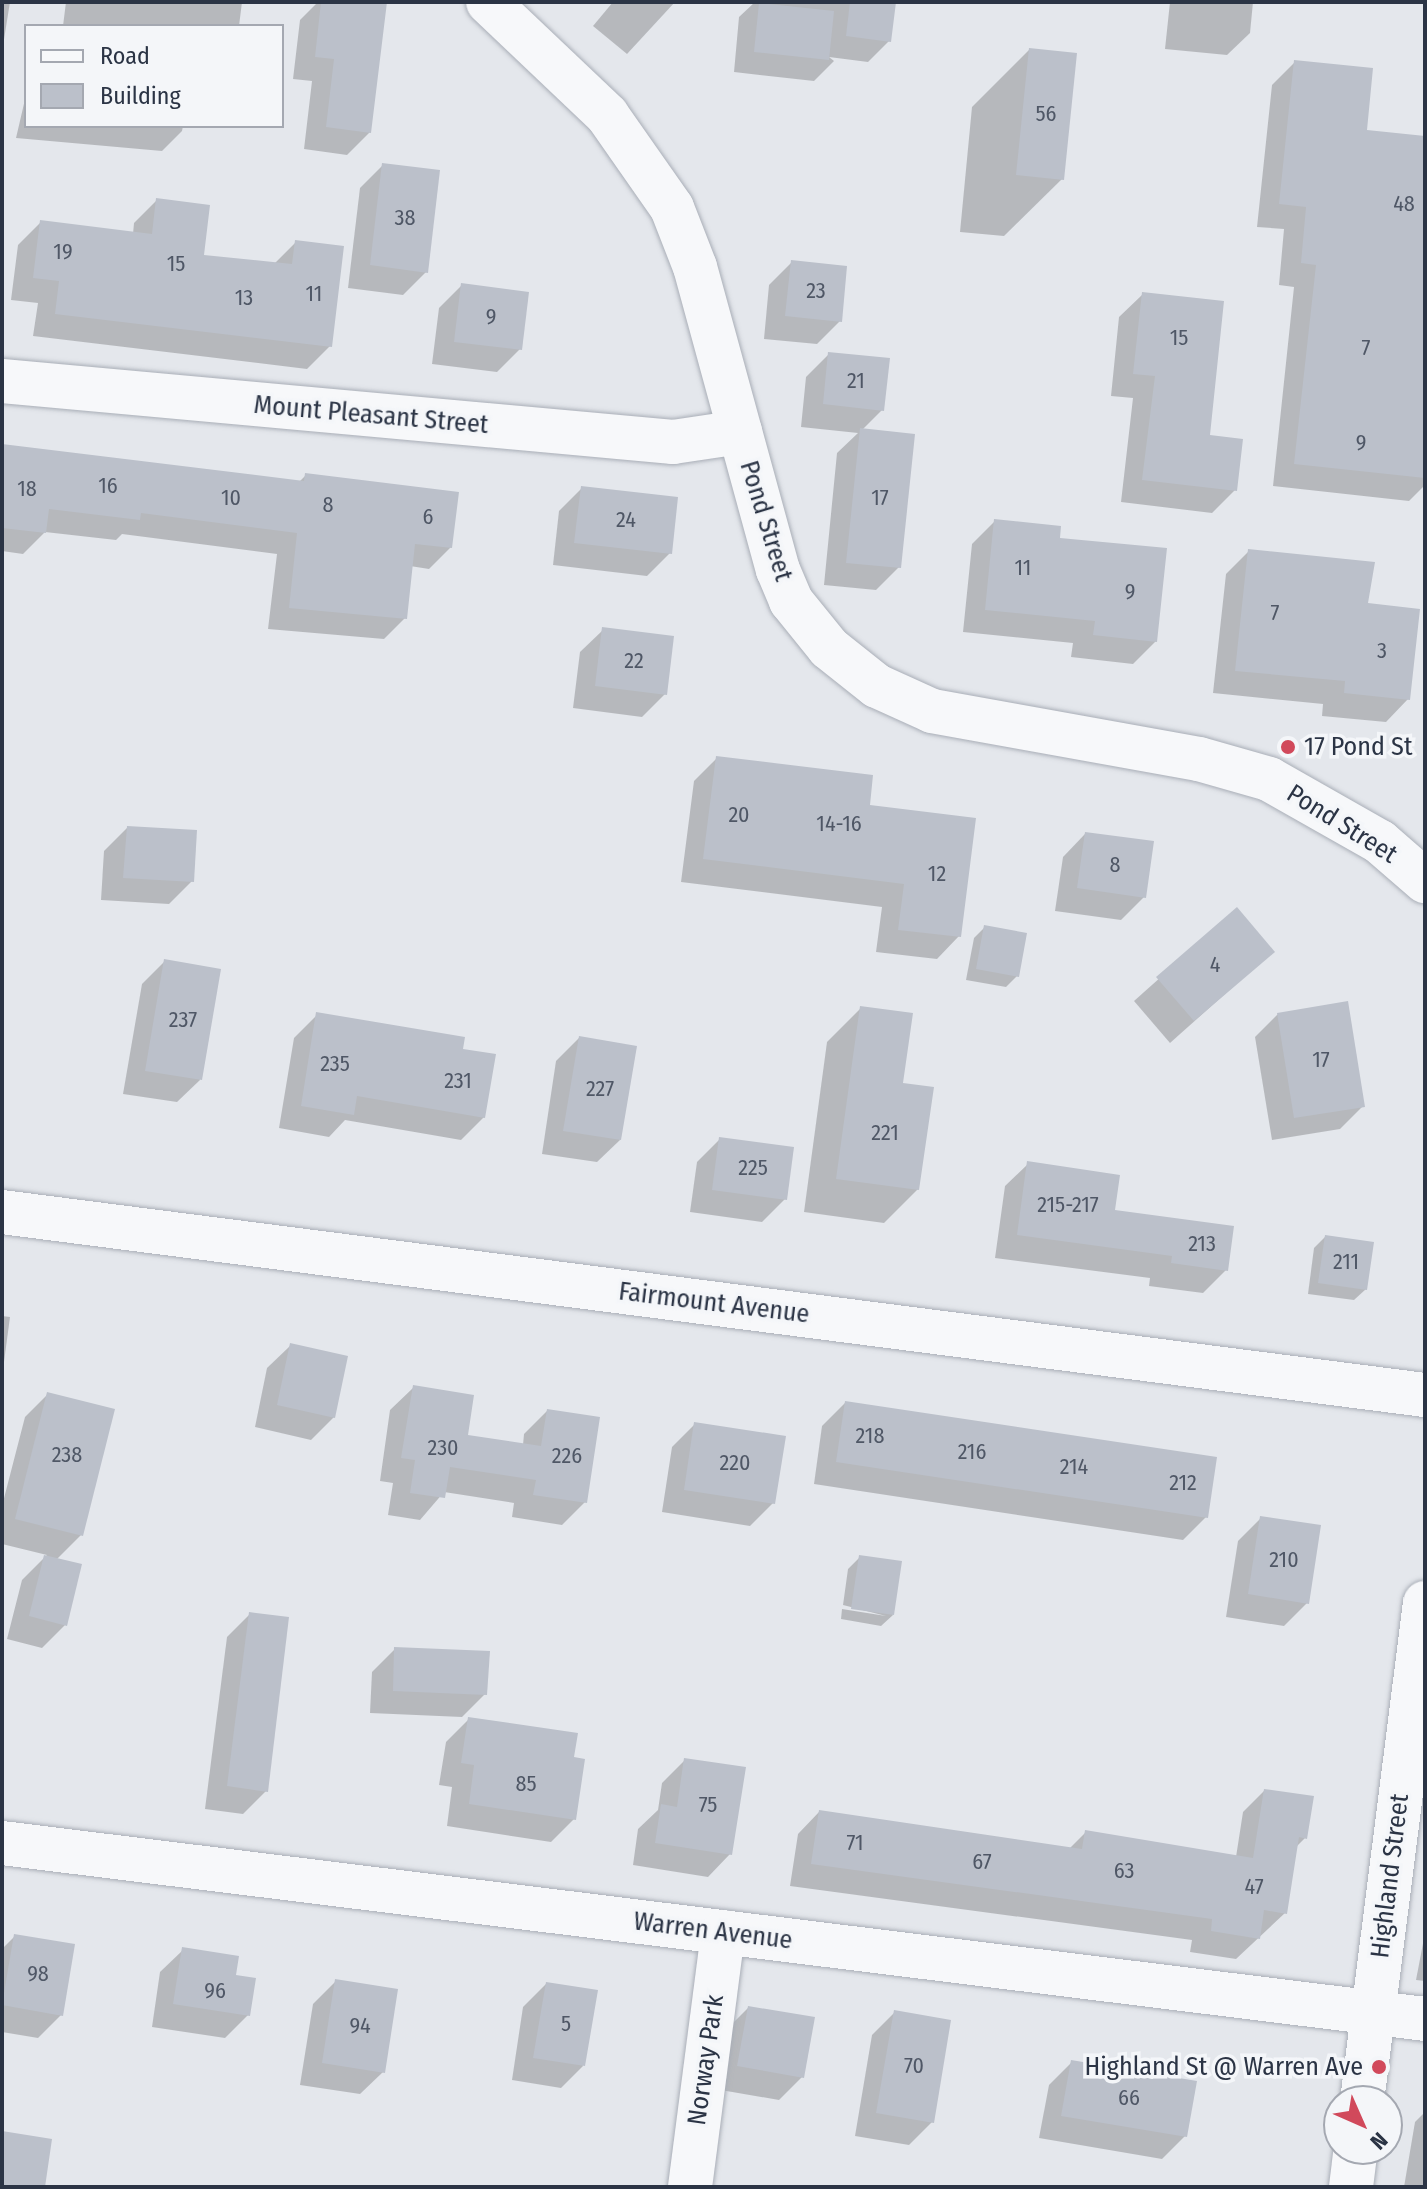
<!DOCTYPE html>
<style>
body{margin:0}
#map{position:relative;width:1427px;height:2189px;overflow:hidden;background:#e4e7ec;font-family:"Fira Sans Condensed",sans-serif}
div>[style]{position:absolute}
.shadow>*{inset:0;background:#0003}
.building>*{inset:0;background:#bbc0ca}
.roads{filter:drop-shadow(0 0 2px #a9aeb7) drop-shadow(0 0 2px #a9aeb7)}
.minor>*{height:44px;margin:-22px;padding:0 22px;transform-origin:22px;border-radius:22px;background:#f7f8fa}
.tertiary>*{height:44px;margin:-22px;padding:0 22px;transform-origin:22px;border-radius:22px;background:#f7f8fa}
.dots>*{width:22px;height:22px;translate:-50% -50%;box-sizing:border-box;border:4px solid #f4f6f9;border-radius:50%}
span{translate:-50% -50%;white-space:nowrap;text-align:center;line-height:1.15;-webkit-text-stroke:7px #f4f6f9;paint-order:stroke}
.number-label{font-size:22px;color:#4f5766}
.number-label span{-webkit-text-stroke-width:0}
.street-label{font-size:26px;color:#2b3445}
.poi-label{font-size:26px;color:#2b3445}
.left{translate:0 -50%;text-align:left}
.right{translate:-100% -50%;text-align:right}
.frame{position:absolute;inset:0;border:4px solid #2b3445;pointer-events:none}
.legend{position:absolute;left:24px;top:24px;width:260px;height:104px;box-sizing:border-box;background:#f4f6f9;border:2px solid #a4a8b1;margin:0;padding:10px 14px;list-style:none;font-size:24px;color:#2b3445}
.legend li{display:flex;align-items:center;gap:16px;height:40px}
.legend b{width:40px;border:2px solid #a4a8b1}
.north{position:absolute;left:1323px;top:2085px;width:80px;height:80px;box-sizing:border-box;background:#f4f6f9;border:2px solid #a4a8b1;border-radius:50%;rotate:135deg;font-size:22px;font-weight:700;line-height:32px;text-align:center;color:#2b3445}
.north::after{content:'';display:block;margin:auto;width:28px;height:36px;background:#d1495b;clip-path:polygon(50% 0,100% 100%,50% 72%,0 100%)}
</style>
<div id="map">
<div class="shadow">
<div style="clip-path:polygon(2px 2px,10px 2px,2px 52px)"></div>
<div style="clip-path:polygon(66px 2px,242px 2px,239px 26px,63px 26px)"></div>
<div style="clip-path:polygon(318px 2px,362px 2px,370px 132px,347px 155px,304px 149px,312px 81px,293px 79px,300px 20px)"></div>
<div style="clip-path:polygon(613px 2px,675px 2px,627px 54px,593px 26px)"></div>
<div style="clip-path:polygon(755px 2px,894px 2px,889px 41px,868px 62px,829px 57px,834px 61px,814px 81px,734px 72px,739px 17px)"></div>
<div style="clip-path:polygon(1170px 2px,1253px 2px,1250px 33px,1227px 55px,1165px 49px)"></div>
<div style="clip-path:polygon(1029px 50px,1062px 179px,1004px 236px,960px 232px,972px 107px)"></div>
<div style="clip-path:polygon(1295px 62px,1365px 132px,1425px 138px,1425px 485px,1409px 501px,1273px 486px,1294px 287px,1279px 285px,1284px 229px,1257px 227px,1272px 85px)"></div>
<div style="clip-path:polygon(26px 95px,26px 126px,183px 126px,182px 131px,162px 151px,16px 138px)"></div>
<div style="clip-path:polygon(383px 165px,426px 272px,403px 295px,348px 288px,360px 188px)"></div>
<div style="clip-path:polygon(157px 200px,202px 257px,274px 264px,296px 242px,330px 346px,307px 369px,33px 336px,38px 303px,11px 300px,18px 245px,40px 223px,133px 234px,134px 223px)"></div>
<div style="clip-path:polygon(792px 262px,840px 321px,817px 344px,764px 339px,769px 285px)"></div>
<div style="clip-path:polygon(462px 285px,520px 349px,497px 372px,432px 364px,439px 308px)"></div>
<div style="clip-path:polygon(1142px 295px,1235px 490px,1212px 513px,1121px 502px,1133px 398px,1111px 396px,1119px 317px)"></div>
<div style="clip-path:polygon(829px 354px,882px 410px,862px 430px,899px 567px,876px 590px,824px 585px,837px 453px,858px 433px,801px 427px,806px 377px)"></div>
<div style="clip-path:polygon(2px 446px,299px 482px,306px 475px,451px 547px,429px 569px,410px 566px,405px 618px,384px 639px,268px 629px,277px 554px,122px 534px,116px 540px,45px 532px,23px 554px,2px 551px)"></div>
<div style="clip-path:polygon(582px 488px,670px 553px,647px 576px,553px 565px,559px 511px)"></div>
<div style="clip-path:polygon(995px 521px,1058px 540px,1156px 641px,1133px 664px,1071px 657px,1073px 643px,963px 632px,972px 544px)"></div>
<div style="clip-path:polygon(1249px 551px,1366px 605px,1408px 699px,1386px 722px,1322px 716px,1323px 704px,1213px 693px,1226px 574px)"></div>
<div style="clip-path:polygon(603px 630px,665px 694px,642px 717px,573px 708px,580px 652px)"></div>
<div style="clip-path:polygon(717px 758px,868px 807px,959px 936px,937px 959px,876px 952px,882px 907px,681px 882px,694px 781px)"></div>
<div style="clip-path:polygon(127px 828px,192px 881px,169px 904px,101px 900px,104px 851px)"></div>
<div style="clip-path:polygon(1085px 834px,1144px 897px,1121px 920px,1055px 911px,1063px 857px)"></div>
<div style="clip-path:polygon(1236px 910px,1272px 952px,1170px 1043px,1134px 1001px)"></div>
<div style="clip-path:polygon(985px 927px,1017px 976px,1006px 987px,966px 980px,974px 938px)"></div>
<div style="clip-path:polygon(165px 961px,200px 1080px,177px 1102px,123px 1094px,142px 984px)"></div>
<div style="clip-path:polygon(861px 1008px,900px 1084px,918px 1189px,884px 1223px,804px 1212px,827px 1042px)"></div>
<div style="clip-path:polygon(1278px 1014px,1363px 1106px,1340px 1129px,1272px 1140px,1255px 1037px)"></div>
<div style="clip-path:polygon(317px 1015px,461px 1051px,484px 1117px,461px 1140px,345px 1120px,329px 1137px,279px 1128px,294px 1038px)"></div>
<div style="clip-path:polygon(579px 1038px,620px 1140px,597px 1162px,542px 1154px,556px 1061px)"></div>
<div style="clip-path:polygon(720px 1139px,785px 1199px,762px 1222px,690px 1212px,697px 1162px)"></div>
<div style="clip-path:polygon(1028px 1164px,1226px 1270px,1203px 1293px,1149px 1286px,1150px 1278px,995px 1258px,1005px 1186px)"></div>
<div style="clip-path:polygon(1325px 1237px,1366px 1289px,1354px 1300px,1308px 1294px,1314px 1248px)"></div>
<div style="clip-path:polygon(2px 1316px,10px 1317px,2px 1377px)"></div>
<div style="clip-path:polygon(290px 1346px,334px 1417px,311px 1440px,255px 1427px,267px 1368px)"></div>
<div style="clip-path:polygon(413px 1388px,466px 1437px,523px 1445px,524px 1434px,547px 1411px,585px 1502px,562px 1525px,512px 1517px,514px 1503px,444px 1492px,420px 1520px,388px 1515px,393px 1483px,380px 1481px,390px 1410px)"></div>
<div style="clip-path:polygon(48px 1394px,81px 1535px,56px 1560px,65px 1625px,42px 1648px,7px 1639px,22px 1580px,47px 1555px,2px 1544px,2px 1506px,25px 1417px)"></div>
<div style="clip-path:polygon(845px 1403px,1206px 1517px,1183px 1540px,814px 1484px,822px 1426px)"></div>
<div style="clip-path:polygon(695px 1424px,773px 1503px,750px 1526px,662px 1512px,672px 1447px)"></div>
<div style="clip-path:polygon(1261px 1518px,1307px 1603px,1284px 1626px,1226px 1617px,1238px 1541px)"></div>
<div style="clip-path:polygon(860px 1557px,893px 1615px,881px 1626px,841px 1619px,842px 1609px,886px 1616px,843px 1605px,848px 1569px)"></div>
<div style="clip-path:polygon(250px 1614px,266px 1791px,243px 1814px,205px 1809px,227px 1637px)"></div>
<div style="clip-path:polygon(395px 1649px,485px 1694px,462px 1717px,370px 1713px,372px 1672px)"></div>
<div style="clip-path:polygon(469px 1719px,572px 1758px,574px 1819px,551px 1842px,447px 1826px,452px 1787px,439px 1785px,446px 1742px)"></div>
<div style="clip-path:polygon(685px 1760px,730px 1854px,708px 1877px,633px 1865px,638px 1829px,658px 1810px,662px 1783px)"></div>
<div style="clip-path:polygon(1264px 1791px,1305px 1838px,1296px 1847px,1285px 1913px,1236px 1959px,1190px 1952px,1192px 1940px,790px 1886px,798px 1834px,819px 1812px,1069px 1849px,1086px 1832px,1236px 1857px,1243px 1812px)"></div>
<div style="clip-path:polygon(1425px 1933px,1425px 1981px,1416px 1980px)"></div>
<div style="clip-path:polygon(15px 1936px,61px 2015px,38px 2038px,2px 2032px,2px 1949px)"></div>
<div style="clip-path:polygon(183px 1950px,234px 1976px,248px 2015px,225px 2038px,152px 2027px,160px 1972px)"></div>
<div style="clip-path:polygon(336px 1981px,383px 2072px,360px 2094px,300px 2085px,313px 2004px)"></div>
<div style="clip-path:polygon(546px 1984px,583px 2066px,561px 2088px,512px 2080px,523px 2007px)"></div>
<div style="clip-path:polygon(748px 2008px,802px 2077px,779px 2100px,715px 2089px,725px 2031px)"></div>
<div style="clip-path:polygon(895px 2012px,932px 2122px,909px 2145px,855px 2136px,872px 2035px)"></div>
<div style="clip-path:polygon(1072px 2062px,1185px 2136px,1162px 2159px,1039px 2138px,1049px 2085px)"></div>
<div style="clip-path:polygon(1425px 2112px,1425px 2187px,1404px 2187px,1415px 2122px)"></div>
</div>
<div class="building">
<div style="clip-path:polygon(321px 2px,387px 2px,371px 133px,326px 127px,334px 59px,315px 57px)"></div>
<div style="clip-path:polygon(850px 2px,896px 2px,891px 42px,846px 36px)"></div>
<div style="clip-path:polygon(759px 3px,834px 11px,829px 60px,754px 52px)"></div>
<div style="clip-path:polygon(1029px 48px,1077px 53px,1064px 180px,1016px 175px)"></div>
<div style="clip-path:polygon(1294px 60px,1373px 68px,1367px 130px,1425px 136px,1425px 478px,1294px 464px,1316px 265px,1301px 263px,1306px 207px,1279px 204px)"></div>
<div style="clip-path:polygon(382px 163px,440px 170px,428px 273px,370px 265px)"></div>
<div style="clip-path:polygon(156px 198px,210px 205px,204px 255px,292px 264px,295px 240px,344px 246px,332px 347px,55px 314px,59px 281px,33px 278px,40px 220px,152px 234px)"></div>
<div style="clip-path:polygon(791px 260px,847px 266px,842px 322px,785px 316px)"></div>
<div style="clip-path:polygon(461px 283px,529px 292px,522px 350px,454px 342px)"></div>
<div style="clip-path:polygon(1142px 292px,1224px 301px,1210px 435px,1243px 439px,1237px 491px,1142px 480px,1155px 376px,1133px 374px)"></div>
<div style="clip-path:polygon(828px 352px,890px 358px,884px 411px,823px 404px)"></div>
<div style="clip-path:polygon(860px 428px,915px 434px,901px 568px,846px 563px)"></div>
<div style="clip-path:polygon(2px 444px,304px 481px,305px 473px,459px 492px,452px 548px,415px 544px,407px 619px,289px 608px,297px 533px,141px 513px,140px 520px,49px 509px,46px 533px,2px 528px)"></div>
<div style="clip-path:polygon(581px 486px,678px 497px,672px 554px,574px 543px)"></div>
<div style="clip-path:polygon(994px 519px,1061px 526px,1060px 538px,1167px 548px,1157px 642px,1093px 635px,1095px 621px,985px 610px)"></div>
<div style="clip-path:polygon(1248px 549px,1375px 562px,1368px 603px,1420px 609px,1410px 700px,1344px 693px,1345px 681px,1235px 671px)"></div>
<div style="clip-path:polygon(602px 627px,674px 636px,667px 695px,595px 686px)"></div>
<div style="clip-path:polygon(716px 756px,873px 775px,870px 805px,976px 818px,961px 937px,898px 930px,904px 884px,703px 859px)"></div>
<div style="clip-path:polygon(127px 826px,197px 830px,194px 882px,123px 878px)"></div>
<div style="clip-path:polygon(1085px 832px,1154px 841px,1146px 898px,1077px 888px)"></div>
<div style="clip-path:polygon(1237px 907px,1275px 952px,1194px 1021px,1156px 977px)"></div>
<div style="clip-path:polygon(984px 925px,1027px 933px,1019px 977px,976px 969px)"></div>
<div style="clip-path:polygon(164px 959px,221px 969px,202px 1080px,145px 1071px)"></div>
<div style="clip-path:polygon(1348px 1001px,1365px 1107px,1294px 1118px,1277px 1013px)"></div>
<div style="clip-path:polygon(860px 1006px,913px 1013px,903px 1083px,934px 1087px,919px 1190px,836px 1179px)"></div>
<div style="clip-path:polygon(316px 1012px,465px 1037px,463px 1049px,496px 1054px,485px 1118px,357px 1096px,354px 1115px,301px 1106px)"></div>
<div style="clip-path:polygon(579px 1036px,637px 1046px,621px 1140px,563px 1131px)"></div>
<div style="clip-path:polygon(719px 1137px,794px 1147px,787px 1200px,712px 1190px)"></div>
<div style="clip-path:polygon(1027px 1161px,1120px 1175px,1115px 1210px,1234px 1226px,1228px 1271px,1171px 1263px,1172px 1256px,1017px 1235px)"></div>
<div style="clip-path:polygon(1325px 1235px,1374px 1242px,1367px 1290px,1318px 1283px)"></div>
<div style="clip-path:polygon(290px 1343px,348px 1356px,335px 1418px,277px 1405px)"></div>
<div style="clip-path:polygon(413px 1385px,474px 1395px,468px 1435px,541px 1446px,547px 1409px,600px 1417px,587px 1503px,533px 1495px,536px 1480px,450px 1467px,445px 1498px,410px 1493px,415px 1460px,401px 1458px)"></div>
<div style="clip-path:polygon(47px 1392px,115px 1409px,83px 1536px,15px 1519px)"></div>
<div style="clip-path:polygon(845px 1401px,1217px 1457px,1208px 1518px,836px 1462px)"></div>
<div style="clip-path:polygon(694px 1422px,786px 1436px,775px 1504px,684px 1490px)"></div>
<div style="clip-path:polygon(1260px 1516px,1321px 1525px,1309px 1604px,1248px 1594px)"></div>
<div style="clip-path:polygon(44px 1555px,82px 1564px,67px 1626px,29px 1616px)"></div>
<div style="clip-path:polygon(859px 1555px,902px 1561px,894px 1615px,851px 1609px)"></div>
<div style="clip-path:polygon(249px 1612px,289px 1617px,268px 1792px,227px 1786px)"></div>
<div style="clip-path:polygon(394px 1647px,490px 1651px,487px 1695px,393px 1691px)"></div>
<div style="clip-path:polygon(468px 1717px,578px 1733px,574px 1757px,585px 1759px,576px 1820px,469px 1804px,474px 1765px,461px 1763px)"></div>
<div style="clip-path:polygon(684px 1758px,746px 1767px,732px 1855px,655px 1843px,661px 1804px,677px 1807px)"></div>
<div style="clip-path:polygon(1264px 1789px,1314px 1796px,1307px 1839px,1299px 1837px,1287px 1914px,1264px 1910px,1260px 1939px,1211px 1931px,1212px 1919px,811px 1864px,819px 1810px,1082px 1849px,1085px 1830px,1253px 1858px)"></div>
<div style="clip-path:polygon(14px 1934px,75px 1944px,63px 2016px,2px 2005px)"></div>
<div style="clip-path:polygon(182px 1947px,239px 1956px,236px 1975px,256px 1978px,250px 2016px,173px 2004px)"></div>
<div style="clip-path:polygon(335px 1979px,398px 1989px,385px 2073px,322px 2063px)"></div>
<div style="clip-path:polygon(546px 1982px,598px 1990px,585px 2066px,533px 2058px)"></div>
<div style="clip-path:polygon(748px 2006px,815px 2017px,804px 2078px,737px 2066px)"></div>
<div style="clip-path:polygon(894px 2010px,951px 2020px,934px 2123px,876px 2113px)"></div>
<div style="clip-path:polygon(1071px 2060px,1197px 2081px,1187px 2137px,1061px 2116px)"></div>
<div style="clip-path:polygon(2px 2131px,52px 2139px,45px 2187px,2px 2187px)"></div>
</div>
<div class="roads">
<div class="minor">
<div style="left:488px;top:2px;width:164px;rotate:43.5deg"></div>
<div style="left:607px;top:115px;width:113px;rotate:55deg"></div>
<div style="left:672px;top:208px;width:63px;rotate:68.7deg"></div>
<div style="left:695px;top:267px;width:314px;rotate:74.7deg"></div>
<div style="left:778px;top:570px;width:34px;rotate:67deg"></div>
<div style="left:791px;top:601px;width:60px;rotate:51deg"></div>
<div style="left:829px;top:648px;width:61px;rotate:38.4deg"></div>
<div style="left:877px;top:686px;width:60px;rotate:24.4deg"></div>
<div style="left:932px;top:711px;width:271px;rotate:10.2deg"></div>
<div style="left:1199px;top:759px;width:73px;rotate:15.9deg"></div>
<div style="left:1269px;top:779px;width:128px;rotate:29.6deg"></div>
<div style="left:1380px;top:842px;width:60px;rotate:40.9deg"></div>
<div style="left:2px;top:381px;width:674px;rotate:5.19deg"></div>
<div style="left:673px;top:442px;width:68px;rotate:-8.5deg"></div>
<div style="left:2px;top:1843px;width:1434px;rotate:7.05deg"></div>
<div style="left:1362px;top:2101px;width:502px;rotate:-82.79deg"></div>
<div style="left:690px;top:2187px;width:257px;rotate:-82.6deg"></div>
<div style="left:1351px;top:2187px;width:38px;rotate:-83deg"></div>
</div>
<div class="tertiary">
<div style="left:2px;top:1212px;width:1435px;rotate:7.33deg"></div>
</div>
</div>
<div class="dots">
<div style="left:1288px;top:747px;background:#d1495b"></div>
<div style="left:1379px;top:2067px;background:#d1495b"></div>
</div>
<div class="number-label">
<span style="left:1046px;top:114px">56</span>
<span style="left:1404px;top:204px">48</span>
<span style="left:405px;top:218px">38</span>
<span style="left:63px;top:252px">19</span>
<span style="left:176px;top:264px">15</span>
<span style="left:816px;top:291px">23</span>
<span style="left:314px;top:294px">11</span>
<span style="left:244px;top:298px">13</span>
<span style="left:491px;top:317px">9</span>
<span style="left:1179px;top:338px">15</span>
<span style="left:1366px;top:348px">7</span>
<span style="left:856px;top:381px">21</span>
<span style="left:1361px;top:443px">9</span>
<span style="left:108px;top:486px">16</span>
<span style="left:27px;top:489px">18</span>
<span style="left:231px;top:498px">10</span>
<span style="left:880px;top:498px">17</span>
<span style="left:328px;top:505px">8</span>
<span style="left:428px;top:517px">6</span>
<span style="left:626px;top:520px">24</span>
<span style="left:1023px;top:568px">11</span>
<span style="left:1130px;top:592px">9</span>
<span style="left:1275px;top:613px">7</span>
<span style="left:1382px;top:651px">3</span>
<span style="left:634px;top:661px">22</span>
<span style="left:739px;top:815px">20</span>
<span style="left:839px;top:824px">14-16</span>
<span style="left:1115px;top:865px">8</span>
<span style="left:937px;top:874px">12</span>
<span style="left:1215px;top:965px">4</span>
<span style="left:183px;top:1020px">237</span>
<span style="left:1321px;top:1060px">17</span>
<span style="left:335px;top:1064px">235</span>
<span style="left:458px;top:1081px">231</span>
<span style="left:600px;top:1089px">227</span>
<span style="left:885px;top:1133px">221</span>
<span style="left:753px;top:1168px">225</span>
<span style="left:1068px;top:1205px">215-217</span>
<span style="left:1202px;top:1244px">213</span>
<span style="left:1346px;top:1262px">211</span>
<span style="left:870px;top:1436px">218</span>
<span style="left:443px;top:1448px">230</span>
<span style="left:972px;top:1452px">216</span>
<span style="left:67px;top:1455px">238</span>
<span style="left:567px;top:1456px">226</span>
<span style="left:735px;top:1463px">220</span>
<span style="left:1074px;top:1467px">214</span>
<span style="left:1183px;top:1483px">212</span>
<span style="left:1284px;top:1560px">210</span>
<span style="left:526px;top:1784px">85</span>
<span style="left:708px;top:1805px">75</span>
<span style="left:855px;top:1843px">71</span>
<span style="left:982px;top:1862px">67</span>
<span style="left:1124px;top:1871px">63</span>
<span style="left:1254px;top:1887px">47</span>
<span style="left:38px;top:1974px">98</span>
<span style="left:215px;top:1991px">96</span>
<span style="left:566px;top:2024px">5</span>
<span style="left:360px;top:2026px">94</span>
<span style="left:914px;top:2066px">70</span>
<span style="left:1129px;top:2098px">66</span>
</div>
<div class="street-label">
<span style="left:371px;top:415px;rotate:5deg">Mount Pleasant Street</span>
<span style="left:766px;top:521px;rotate:73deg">Pond Street</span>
<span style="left:1342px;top:824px;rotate:32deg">Pond Street</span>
<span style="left:714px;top:1303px;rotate:7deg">Fairmount Avenue</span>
<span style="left:1390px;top:1876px;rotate:-83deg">Highland Street</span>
<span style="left:713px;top:1931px;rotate:7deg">Warren Avenue</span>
<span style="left:706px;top:2060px;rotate:-82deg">Norway Park</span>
</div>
<div class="poi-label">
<span class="left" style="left:1304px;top:747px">17 Pond St</span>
<span class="right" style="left:1363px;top:2067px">Highland St @ Warren Ave</span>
</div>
<div class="frame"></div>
<ul class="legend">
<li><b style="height:10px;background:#f7f8fa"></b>Road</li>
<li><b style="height:22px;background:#bbc0ca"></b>Building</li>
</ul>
<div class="north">N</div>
</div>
